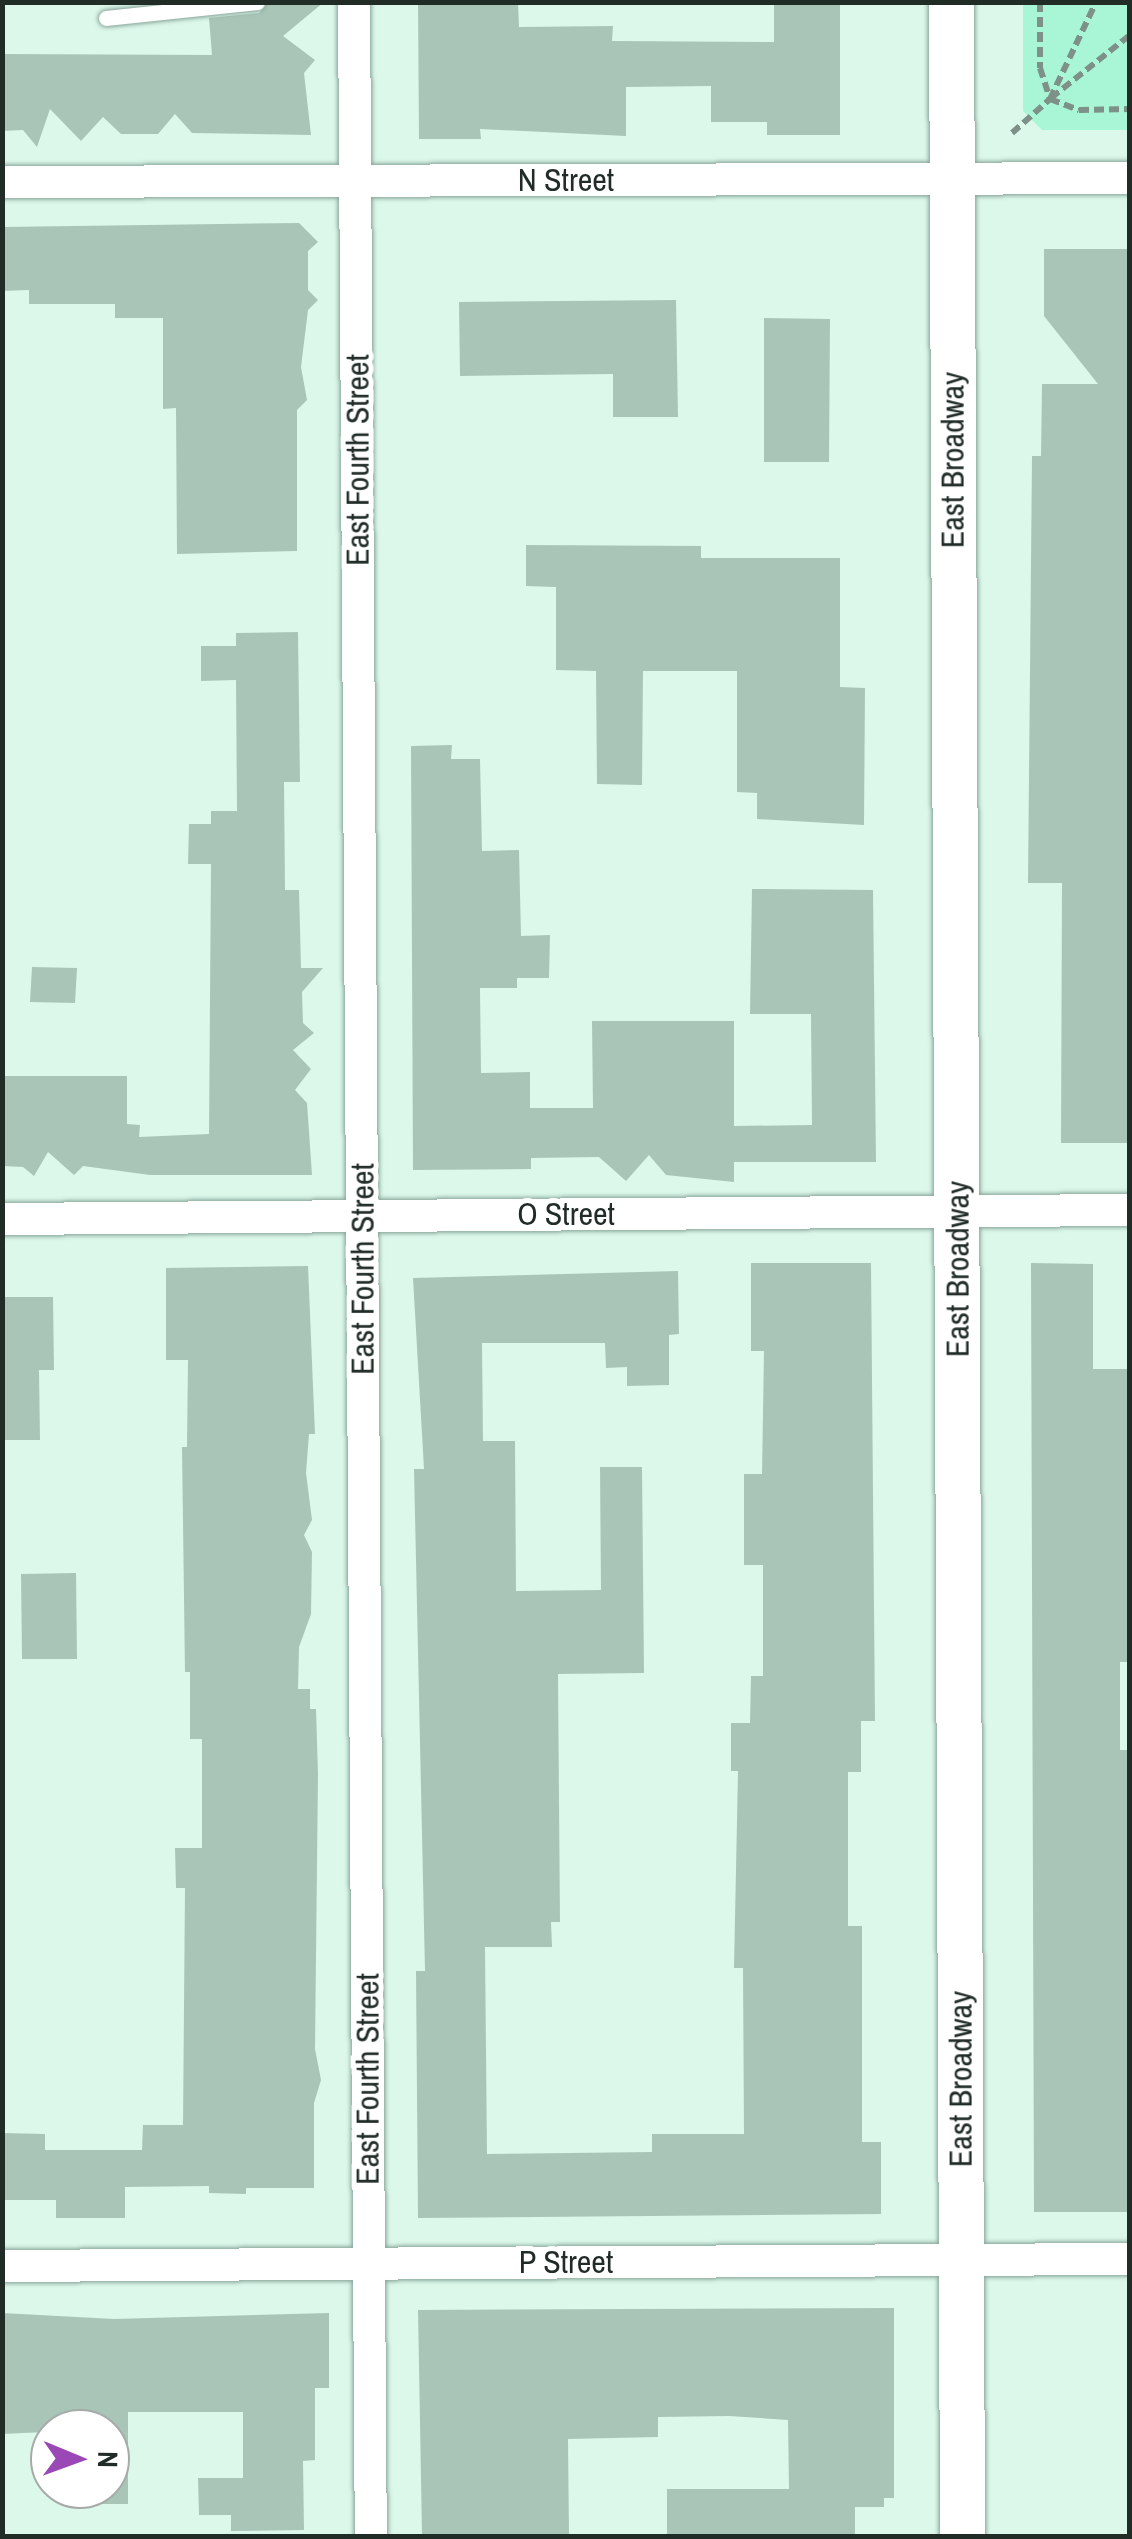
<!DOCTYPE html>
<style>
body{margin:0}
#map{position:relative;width:1132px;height:2539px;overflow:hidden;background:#dbf8eb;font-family:"Archivo Narrow",sans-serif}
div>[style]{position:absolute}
.green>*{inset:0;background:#a8f6d6}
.building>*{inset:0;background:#a9c5b8}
.path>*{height:6px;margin-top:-3px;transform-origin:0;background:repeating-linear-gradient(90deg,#7d9188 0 10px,transparent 0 15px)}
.roads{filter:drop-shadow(0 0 2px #89a599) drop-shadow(0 0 2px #89a599)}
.service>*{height:15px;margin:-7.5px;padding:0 7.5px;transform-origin:7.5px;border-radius:7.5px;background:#fff}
.minor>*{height:32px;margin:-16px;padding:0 16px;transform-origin:16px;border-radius:16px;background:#fff}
.secondary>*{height:45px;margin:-22.5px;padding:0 22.5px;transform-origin:22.5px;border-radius:22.5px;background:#fff}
span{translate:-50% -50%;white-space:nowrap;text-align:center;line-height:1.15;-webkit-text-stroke:10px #fff;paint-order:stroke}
.street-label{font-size:32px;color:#212c27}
.frame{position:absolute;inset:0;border:5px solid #212c27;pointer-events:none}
.north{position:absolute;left:30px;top:2409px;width:100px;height:100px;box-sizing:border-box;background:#fff;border:2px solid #a6aba9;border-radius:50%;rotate:91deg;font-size:28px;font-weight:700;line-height:40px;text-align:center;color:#212c27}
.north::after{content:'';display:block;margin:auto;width:35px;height:45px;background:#9a48b6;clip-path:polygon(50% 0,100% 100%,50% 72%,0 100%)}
</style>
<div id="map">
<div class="green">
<div style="clip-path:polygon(1023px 3px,1129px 3px,1129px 130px,1042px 130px,1023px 111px)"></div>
</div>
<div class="building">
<div style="clip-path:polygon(268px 2px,324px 2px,283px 36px,315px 60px,304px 73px,311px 135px,192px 133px,175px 114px,158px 134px,121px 134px,103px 117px,81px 141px,50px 109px,37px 147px,23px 130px,2px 131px,2px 54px,212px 55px,209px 18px,259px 13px)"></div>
<div style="clip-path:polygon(418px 2px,518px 2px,519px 27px,613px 26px,612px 41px,774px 42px,774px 2px,840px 2px,840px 135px,767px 135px,767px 122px,711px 122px,711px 86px,626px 87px,626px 136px,480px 129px,481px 139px,419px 139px)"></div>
<div style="clip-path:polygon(299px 223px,318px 242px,308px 251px,308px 290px,318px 300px,308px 310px,301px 367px,307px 400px,297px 410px,297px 551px,177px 554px,176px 408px,163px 409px,163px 318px,115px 318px,115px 304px,29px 304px,29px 290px,2px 291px,2px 227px)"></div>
<div style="clip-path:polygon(1044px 249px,1130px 249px,1130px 1143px,1061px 1143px,1062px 883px,1028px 883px,1032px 456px,1041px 456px,1042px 384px,1098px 384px,1044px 316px)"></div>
<div style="clip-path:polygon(676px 300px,678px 417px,613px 417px,613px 374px,460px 376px,459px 302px)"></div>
<div style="clip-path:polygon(764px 318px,830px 319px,829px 462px,764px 462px)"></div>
<div style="clip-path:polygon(526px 545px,701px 546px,701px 558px,840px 558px,840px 687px,865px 688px,864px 825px,757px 819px,757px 793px,737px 792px,737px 671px,643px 671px,642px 785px,597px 784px,596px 671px,556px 670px,556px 587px,526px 586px)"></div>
<div style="clip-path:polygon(298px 632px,300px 782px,284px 782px,285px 890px,299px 890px,301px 968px,323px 968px,302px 992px,303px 1023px,314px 1033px,293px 1050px,311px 1069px,295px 1090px,307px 1103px,312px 1175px,150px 1175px,83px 1166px,74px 1175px,48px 1152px,34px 1176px,23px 1167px,2px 1166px,2px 1076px,127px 1076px,127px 1124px,140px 1125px,139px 1137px,209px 1134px,211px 864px,188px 864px,189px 824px,211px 824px,211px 811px,237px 811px,236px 680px,201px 681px,201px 646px,236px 646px,236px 633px)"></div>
<div style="clip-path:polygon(452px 745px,451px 759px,480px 759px,482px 851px,519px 850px,521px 936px,550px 935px,549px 978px,517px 978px,517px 988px,480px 988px,481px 1073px,530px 1072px,530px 1108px,593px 1108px,592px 1021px,734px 1021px,734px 1126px,812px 1125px,811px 1014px,750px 1014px,752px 889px,873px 890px,876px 1162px,734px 1162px,734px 1182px,666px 1175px,649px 1155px,626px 1181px,599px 1157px,531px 1158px,531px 1169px,413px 1170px,411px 746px)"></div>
<div style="clip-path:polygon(32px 967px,77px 968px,75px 1003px,30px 1002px)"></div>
<div style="clip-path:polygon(751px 1263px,871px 1263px,875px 1721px,861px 1721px,861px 1772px,848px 1772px,848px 1926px,862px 1926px,862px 2142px,881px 2142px,881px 2214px,418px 2218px,416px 1971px,425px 1971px,414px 1469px,424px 1469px,413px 1278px,678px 1271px,679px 1334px,669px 1335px,669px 1385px,627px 1386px,627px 1367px,606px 1368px,605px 1343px,482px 1343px,483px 1441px,515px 1441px,516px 1591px,601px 1590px,600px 1467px,642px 1467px,644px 1673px,558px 1674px,560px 1922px,551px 1922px,552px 1947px,485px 1947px,487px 2154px,652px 2152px,652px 2134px,744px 2134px,743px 1968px,734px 1968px,738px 1771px,731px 1771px,731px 1723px,750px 1723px,751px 1676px,763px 1676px,763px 1565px,744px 1565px,744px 1474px,762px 1474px,764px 1351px,751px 1351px)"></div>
<div style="clip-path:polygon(1031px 1263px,1093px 1264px,1093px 1369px,1130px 1369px,1130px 1662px,1120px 1662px,1120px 1750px,1130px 1750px,1130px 2212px,1034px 2212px)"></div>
<div style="clip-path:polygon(308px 1266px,315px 1434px,309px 1434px,306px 1473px,312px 1520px,304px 1535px,312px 1552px,311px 1614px,299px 1647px,298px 1689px,310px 1689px,310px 1709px,316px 1709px,318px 1774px,315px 2049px,321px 2080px,314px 2103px,314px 2188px,246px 2188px,246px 2194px,209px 2193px,209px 2186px,125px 2187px,125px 2218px,56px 2218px,56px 2200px,2px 2200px,2px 2133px,45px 2134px,45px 2150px,142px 2150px,143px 2125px,183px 2125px,185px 1888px,176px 1888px,175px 1848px,202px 1848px,202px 1739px,190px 1739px,190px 1672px,185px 1672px,182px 1447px,187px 1447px,188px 1360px,166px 1360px,166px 1268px)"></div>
<div style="clip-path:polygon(2px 1297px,53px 1297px,54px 1370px,39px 1370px,40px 1440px,2px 1440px)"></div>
<div style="clip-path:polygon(76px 1573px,77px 1659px,22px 1659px,21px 1574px)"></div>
<div style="clip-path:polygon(894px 2308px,894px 2498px,884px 2498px,884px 2507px,855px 2507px,855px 2536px,667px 2536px,667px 2489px,789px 2489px,788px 2420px,729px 2416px,658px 2417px,658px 2437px,568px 2439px,569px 2535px,422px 2535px,418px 2310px)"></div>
<div style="clip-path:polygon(2px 2313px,114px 2319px,329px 2313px,329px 2388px,315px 2388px,315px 2460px,303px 2461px,304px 2530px,231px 2531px,231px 2515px,199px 2515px,198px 2478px,243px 2478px,243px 2412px,128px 2412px,128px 2504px,91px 2504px,91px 2489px,110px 2489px,110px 2429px,2px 2434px)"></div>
</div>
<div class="path">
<div style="left:1040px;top:2px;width:66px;rotate:90deg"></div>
<div style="left:1040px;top:68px;width:33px;rotate:72deg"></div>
<div style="left:1050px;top:99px;width:31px;rotate:21deg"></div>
<div style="left:1079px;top:110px;width:51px;rotate:-1.1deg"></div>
<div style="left:1051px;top:98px;width:101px;rotate:-38.6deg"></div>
<div style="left:1012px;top:133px;width:51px;rotate:-41.8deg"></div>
<div style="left:1050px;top:99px;width:107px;rotate:-64.6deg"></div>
</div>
<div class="roads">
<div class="service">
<div style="left:106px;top:18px;width:152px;rotate:-6deg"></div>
</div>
<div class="minor">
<div style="left:354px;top:2px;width:2534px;rotate:89.62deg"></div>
<div style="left:2px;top:182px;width:1128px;rotate:-0.2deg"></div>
<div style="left:2px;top:1219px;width:1128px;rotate:-0.46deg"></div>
<div style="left:2px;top:2266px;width:1128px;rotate:-0.36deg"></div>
</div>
<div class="secondary">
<div style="left:951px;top:2px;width:2534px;rotate:89.75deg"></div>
</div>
</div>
<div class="street-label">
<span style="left:566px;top:180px">N Street</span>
<span style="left:358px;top:460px;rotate:-90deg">East Fourth Street</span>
<span style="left:953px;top:460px;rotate:-90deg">East Broadway</span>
<span style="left:566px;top:1214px">O Street</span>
<span style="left:363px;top:1269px;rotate:-90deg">East Fourth Street</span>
<span style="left:958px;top:1269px;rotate:-90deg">East Broadway</span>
<span style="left:368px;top:2079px;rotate:-90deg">East Fourth Street</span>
<span style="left:961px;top:2079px;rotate:-90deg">East Broadway</span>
<span style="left:566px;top:2262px">P Street</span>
</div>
<div class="frame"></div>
<div class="north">N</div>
</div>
